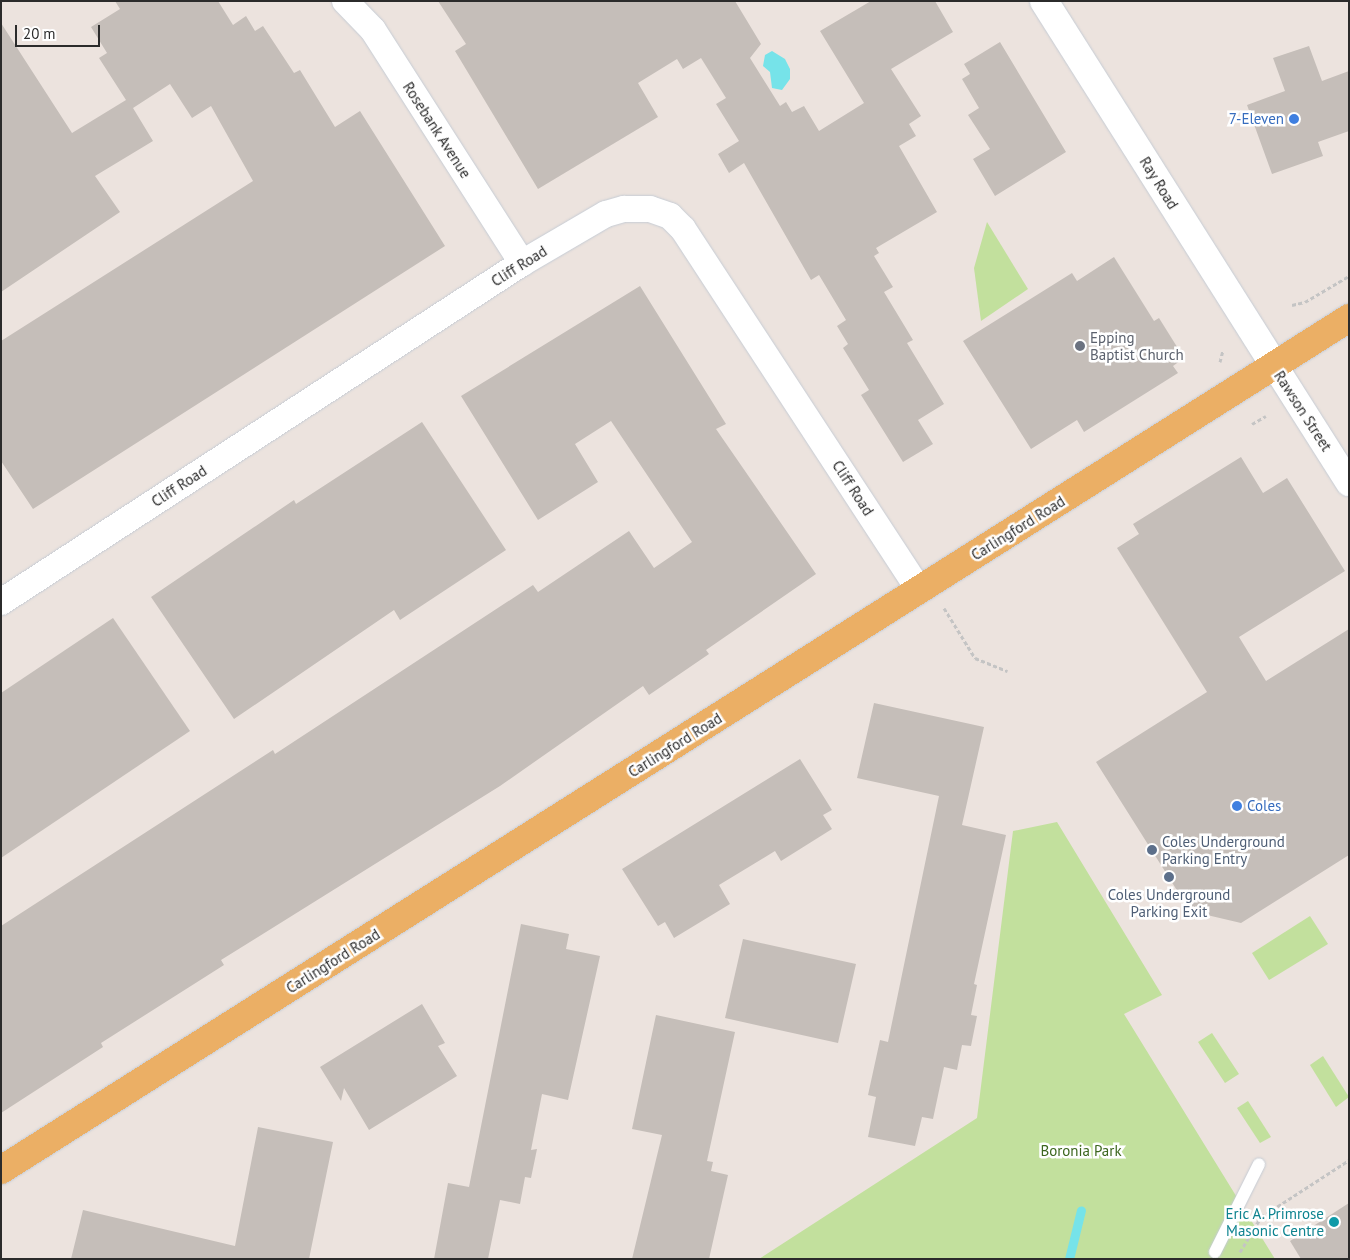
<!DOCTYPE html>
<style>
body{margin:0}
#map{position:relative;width:1350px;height:1260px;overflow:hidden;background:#ece3de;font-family:"PT Sans",sans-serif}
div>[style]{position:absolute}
.green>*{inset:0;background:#c2e09d}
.water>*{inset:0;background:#76e3e9}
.stream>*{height:9px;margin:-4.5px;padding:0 4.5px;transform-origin:4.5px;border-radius:4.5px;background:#76e3e9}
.building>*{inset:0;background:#c5beb9}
.path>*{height:3px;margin-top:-1.5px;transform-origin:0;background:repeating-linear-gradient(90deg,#c4c4c4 0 4px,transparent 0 6.5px)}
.roads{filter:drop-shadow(0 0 1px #c6ccd4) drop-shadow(0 0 1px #c6ccd4)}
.lane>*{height:12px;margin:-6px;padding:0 6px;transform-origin:6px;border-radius:6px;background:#fff}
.street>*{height:26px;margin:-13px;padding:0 13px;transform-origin:13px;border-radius:13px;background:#fff}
.secondary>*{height:28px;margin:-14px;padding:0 14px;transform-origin:14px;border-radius:14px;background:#fff}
.primary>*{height:28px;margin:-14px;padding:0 14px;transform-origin:14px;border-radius:14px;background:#ebaf65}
.dots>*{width:14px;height:14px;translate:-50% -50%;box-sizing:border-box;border:2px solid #fff;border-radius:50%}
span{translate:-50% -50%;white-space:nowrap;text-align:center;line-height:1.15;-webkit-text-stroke:5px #fff;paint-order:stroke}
.shop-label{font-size:15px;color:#366cbe}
.right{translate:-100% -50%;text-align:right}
.left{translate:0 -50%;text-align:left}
.street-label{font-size:15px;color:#2b2b2b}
.worship-label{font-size:15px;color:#5b616d}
.service-label{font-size:15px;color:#4e5e75}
.park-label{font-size:15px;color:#3c661e}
.culture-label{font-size:15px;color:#0d838f}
.frame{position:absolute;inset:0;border:2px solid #2b2b2b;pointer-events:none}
.scale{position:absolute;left:15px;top:25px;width:85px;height:22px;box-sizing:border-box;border:2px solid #2b2b2b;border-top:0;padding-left:6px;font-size:15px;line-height:18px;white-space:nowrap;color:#2b2b2b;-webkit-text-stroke:4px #fff;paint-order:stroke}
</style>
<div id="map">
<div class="green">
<div style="clip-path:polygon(987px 222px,1028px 289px,981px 321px,974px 268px)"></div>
<div style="clip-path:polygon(1057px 822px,1162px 995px,1124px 1014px,1275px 1259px,759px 1259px,977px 1118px,1013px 831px)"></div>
<div style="clip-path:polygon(1310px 916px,1328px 944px,1269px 980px,1252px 953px)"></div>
<div style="clip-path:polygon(1212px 1033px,1239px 1074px,1225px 1083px,1198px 1042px)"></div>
<div style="clip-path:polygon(1323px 1056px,1349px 1097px,1336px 1107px,1310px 1065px)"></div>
<div style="clip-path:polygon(1248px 1101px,1271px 1137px,1260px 1143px,1237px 1108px)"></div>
</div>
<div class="water">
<div style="clip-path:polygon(772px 51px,785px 59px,790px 69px,790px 79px,782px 90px,772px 88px,770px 72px,763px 66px,765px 55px)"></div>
</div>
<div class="stream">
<div style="left:1069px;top:1259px;width:50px;rotate:-76.2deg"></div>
</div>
<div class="building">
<div style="clip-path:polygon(115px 1px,218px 1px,233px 25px,246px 16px,255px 31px,263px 26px,294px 73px,300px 70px,335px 127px,360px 111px,445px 246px,33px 509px,1px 461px,1px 341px,253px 181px,211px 106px,192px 118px,170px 84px,133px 108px,153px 141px,95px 176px,120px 212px,1px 292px,1px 23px,72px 133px,126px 100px,99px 58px,107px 53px,91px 27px,120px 9px)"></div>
<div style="clip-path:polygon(438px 1px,735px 1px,761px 44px,750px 58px,780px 106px,786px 102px,792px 112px,804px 106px,819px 131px,864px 103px,820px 31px,871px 1px,935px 1px,953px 32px,891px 69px,921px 116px,909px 124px,916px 136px,899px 146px,937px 212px,876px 248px,879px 253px,874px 256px,893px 287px,884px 292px,913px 340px,907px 343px,944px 404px,918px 420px,933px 444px,903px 462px,861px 395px,869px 390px,843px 348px,848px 344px,837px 326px,846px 320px,819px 275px,811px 280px,744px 163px,729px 173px,718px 154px,739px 141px,716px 104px,726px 98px,701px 58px,683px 69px,677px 59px,638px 83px,658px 117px,538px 189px,455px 51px,466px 44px)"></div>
<div style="clip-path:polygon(1000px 42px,1066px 152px,995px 196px,973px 159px,990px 149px,968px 115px,979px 108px,962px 79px,970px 74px,964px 64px)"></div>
<div style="clip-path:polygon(1309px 46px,1322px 81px,1349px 71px,1349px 131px,1318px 142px,1323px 156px,1272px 174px,1247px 105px,1285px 91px,1273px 58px)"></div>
<div style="clip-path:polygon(1114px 257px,1154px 321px,1159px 318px,1184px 358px,1173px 366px,1178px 373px,1084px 432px,1077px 420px,1031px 449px,963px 341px,1072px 273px,1077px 281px)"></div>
<div style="clip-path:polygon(640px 286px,726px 424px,716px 429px,816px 574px,706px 650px,709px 654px,649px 695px,643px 686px,500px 786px,221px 960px,224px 965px,101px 1043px,103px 1047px,1px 1113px,1px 926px,273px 750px,275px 754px,533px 585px,538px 592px,629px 531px,654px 568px,692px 542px,611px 421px,575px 444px,598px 482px,538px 520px,461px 396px)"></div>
<div style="clip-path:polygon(422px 422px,506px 550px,400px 620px,394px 610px,234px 719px,151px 597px,294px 500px,296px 504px)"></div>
<div style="clip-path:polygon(1241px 457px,1263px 493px,1287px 478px,1345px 571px,1239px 637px,1266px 681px,1349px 629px,1349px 855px,1241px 923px,1190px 911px,1096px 762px,1207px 692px,1117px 548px,1139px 534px,1133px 524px)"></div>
<div style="clip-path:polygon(113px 618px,190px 731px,1px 858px,1px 693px)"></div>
<div style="clip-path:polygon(874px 703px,984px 727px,962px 825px,1006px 835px,974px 984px,977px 985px,971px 1015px,977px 1016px,971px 1046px,962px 1045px,957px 1070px,944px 1067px,933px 1119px,922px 1117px,915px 1146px,868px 1137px,876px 1097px,868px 1095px,880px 1040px,888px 1042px,939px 796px,857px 778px)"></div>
<div style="clip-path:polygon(800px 759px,832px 810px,823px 815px,832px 829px,781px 861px,775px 851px,719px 885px,730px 904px,674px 938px,665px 922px,658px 926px,622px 869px)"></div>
<div style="clip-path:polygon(521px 924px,569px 934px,566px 949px,600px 956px,568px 1100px,542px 1094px,531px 1150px,537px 1149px,531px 1178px,525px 1177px,520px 1204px,500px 1200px,488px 1259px,434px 1259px,448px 1183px,469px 1187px)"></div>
<div style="clip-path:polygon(743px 939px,856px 964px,838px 1043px,725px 1018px)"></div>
<div style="clip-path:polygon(422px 1004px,445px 1043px,438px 1046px,457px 1076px,369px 1130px,344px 1088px,341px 1101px,320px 1067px)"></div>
<div style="clip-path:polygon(656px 1015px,735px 1032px,707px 1161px,713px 1162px,711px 1171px,728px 1175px,709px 1259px,632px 1259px,662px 1135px,632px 1129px)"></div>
<div style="clip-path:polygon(258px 1127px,333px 1142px,309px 1259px,71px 1259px,83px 1210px,235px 1246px)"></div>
<div style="clip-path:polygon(1349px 1203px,1349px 1259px,1301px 1259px,1290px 1241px)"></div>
</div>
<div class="path">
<div style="left:1292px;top:305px;width:13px;rotate:-13deg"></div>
<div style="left:1305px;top:302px;width:51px;rotate:-30.6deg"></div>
<div style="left:1220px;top:362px;width:12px;rotate:-76deg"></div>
<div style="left:1252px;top:424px;width:16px;rotate:-30deg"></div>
<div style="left:944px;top:608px;width:59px;rotate:58.2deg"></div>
<div style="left:975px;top:658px;width:35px;rotate:22deg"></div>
<div style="left:1240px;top:1252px;width:41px;rotate:-59deg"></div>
<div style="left:1261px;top:1217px;width:105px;rotate:-32.9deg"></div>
</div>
<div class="roads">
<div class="lane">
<div style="left:1215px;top:1252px;width:98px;rotate:-63.4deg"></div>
</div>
<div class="street">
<div style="left:345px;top:1px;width:40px;rotate:46deg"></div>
<div style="left:373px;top:30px;width:277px;rotate:57.4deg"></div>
<div style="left:1274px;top:365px;width:140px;rotate:57.6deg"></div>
<div style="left:1px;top:602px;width:622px;rotate:-33.05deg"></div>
<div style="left:522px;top:263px;width:97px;rotate:-30.3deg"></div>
<div style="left:606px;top:214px;width:19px;rotate:-16deg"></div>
<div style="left:624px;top:209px;width:26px"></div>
<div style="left:650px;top:209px;width:21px;rotate:19deg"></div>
<div style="left:670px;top:216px;width:18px;rotate:45deg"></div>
<div style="left:683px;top:229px;width:431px;rotate:56.8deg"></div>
</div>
<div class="secondary">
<div style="left:1044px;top:1px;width:431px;rotate:57.7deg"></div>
</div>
<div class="primary">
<div style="left:1px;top:1170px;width:1595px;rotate:-32.29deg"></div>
</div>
</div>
<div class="dots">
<div style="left:1294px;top:119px;background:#3f7fe0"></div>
<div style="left:1080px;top:346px;background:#6b7280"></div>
<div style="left:1237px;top:806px;background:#3f7fe0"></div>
<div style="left:1152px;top:850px;background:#5c6f8a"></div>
<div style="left:1169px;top:877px;background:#5c6f8a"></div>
<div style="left:1334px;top:1222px;background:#0f9aa8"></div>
</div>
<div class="shop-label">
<span class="right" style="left:1284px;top:119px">7-Eleven</span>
<span class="left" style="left:1247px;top:806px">Coles</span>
</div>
<div class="street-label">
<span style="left:437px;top:130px;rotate:57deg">Rosebank Avenue</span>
<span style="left:1159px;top:183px;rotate:58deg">Ray Road</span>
<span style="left:519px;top:266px;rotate:-32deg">Cliff Road</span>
<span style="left:1303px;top:411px;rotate:57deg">Rawson Street</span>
<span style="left:179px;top:486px;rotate:-33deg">Cliff Road</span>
<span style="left:853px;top:488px;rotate:57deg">Cliff Road</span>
<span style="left:1018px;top:528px;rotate:-32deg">Carlingford Road</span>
<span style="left:675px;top:745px;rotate:-32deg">Carlingford Road</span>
<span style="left:333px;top:961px;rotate:-32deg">Carlingford Road</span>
</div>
<div class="worship-label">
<span class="left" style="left:1090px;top:346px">Epping<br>Baptist Church</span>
</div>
<div class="service-label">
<span class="left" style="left:1162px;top:850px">Coles Underground<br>Parking Entry</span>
<span style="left:1169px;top:903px">Coles Underground<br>Parking Exit</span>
</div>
<div class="park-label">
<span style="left:1081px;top:1151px">Boronia Park</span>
</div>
<div class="culture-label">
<span class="right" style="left:1324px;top:1222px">Eric A. Primrose<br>Masonic Centre</span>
</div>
<div class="frame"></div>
<div class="scale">20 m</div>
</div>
